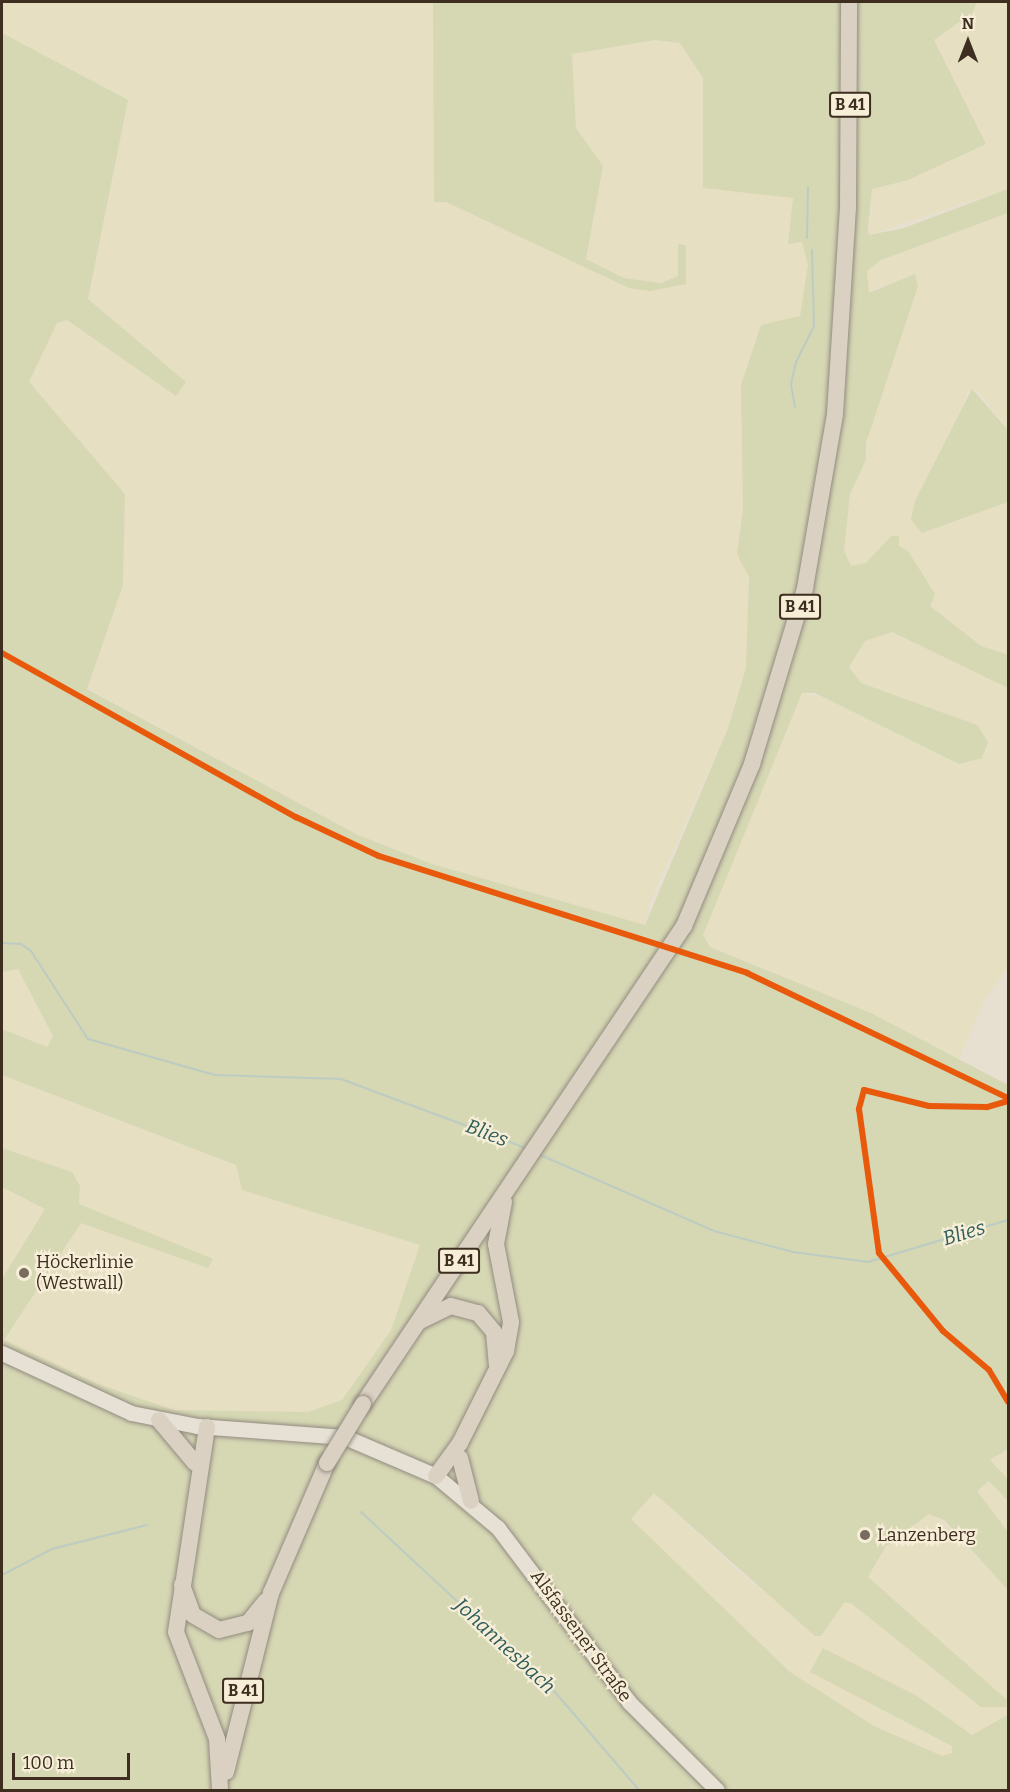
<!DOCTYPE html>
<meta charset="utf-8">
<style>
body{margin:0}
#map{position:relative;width:1010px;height:1792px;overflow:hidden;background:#e7e0d1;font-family:Bitter,serif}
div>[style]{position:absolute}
.farmland>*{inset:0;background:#e6dfc2}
.green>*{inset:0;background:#d6d7b3}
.stream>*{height:2px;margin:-1px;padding:0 1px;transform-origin:1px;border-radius:1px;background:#bcccc2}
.roads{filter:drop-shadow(0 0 2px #928b80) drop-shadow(0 0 2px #928b80)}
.major>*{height:15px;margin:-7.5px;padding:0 7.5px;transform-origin:7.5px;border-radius:7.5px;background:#e6e1d4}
.highway>*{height:16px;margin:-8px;padding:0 8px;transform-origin:8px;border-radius:8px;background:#dad1c2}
.bridges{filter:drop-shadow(0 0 2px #928b80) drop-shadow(0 0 2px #928b80)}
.highway-bridge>*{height:16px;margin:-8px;padding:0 8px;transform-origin:8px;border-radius:8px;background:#dad1c2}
.cycleway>*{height:6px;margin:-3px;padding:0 3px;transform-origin:3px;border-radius:3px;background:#e8590c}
.dots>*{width:16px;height:16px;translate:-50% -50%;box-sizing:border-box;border:3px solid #f7eed8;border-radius:50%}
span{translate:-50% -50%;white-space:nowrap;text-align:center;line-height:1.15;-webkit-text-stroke:4.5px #f7eed8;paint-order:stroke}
.shield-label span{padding:2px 4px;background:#f7eed8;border:2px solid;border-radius:4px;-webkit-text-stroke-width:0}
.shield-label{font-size:16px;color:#3d2e20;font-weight:700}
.poi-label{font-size:18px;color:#3d2e20}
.left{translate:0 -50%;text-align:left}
.street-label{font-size:18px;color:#3d2e20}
.water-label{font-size:20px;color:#2f5d5a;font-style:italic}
.frame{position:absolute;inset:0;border:3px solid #3d2e20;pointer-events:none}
.north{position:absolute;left:938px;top:12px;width:60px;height:60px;-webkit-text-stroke:4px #f7eed8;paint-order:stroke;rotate:0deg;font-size:16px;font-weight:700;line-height:24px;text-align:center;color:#3d2e20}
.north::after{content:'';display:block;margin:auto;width:21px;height:27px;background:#3d2e20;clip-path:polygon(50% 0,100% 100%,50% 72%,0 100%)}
.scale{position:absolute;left:12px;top:1753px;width:118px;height:27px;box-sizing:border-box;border:3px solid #3d2e20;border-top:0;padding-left:8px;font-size:18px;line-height:21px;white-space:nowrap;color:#3d2e20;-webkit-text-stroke:4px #f7eed8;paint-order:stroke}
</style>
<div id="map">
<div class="farmland">
<div style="clip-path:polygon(2px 2px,433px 2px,435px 201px,446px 202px,629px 288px,686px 284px,678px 244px,678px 276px,661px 283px,624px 278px,586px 259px,603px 167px,576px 128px,572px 54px,655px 40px,680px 43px,703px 78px,703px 188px,793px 197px,788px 243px,802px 242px,808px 265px,800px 317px,761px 325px,741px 385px,743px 509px,737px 554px,749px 577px,746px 668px,728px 728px,650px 902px,645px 925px,432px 864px,358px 835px,87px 688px,123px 585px,125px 494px,29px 382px,57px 323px,67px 320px,176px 396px,186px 382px,88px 299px,128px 100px,2px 33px)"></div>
<div style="clip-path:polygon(977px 2px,1008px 2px,1008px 189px,869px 235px,872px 189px,908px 180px,986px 144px,934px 40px,972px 13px)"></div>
<div style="clip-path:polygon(1008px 213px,1008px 430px,982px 396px,972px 389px,967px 393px,922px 533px,1008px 502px,1008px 655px,981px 646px,930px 606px,890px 536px,866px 563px,851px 566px,844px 551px,850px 494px,866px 460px,883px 284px,869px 293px,867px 271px,881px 260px)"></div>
<div style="clip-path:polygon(891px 632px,1008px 688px,1008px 967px,985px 999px,959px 1059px,871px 1013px,710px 947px,702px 935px,802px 693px,977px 725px,861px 683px,849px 667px,865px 641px)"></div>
<div style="clip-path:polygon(18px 968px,53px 1036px,47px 1047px,2px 1029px,2px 972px)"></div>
<div style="clip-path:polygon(2px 1075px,236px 1165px,242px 1190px,420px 1245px,391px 1329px,342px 1400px,308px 1412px,174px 1410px,98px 1384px,4px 1341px,81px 1222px,207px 1268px,79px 1204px,80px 1186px,72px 1172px,2px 1148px)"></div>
<div style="clip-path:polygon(2px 1187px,45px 1209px,2px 1279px)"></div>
<div style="clip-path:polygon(1008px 1449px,1008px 1479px,990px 1459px)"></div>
<div style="clip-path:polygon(989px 1481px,1008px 1501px,1008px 1532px,977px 1491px)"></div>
<div style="clip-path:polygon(654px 1493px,739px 1572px,821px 1636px,844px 1603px,851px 1603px,981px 1707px,868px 1577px,886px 1546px,929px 1514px,936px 1515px,1008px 1590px,1008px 1715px,972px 1735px,917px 1696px,823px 1648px,952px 1746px,952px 1753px,942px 1756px,874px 1726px,790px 1672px,631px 1519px)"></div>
</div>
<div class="green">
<div style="clip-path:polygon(433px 2px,977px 2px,972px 13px,934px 40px,986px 144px,908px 180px,872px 189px,868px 229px,869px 235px,904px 228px,1008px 189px,1008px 213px,881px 260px,867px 271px,869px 293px,915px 274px,918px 286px,866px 443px,866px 460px,850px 494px,844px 551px,851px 566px,866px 563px,891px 536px,899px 536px,899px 546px,908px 551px,935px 594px,930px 606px,981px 646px,1008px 655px,1008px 688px,892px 632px,865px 641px,849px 667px,861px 683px,977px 725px,988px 742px,982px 758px,959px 764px,815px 693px,802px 693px,703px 935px,710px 947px,871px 1013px,1008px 1085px,1008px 1449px,990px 1460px,1008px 1479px,1008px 1501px,989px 1481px,977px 1491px,1008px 1532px,1008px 1590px,944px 1520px,929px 1514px,886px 1546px,868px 1577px,1007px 1700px,1006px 1707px,981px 1707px,851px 1603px,844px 1603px,821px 1636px,815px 1636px,654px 1493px,631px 1519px,790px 1672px,874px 1726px,942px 1756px,952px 1753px,952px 1746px,810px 1672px,823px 1648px,917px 1696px,972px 1735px,1008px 1715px,1008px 1790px,2px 1790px,2px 1279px,45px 1209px,2px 1187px,2px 1148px,72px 1172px,80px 1186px,79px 1204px,213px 1259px,208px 1268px,81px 1223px,4px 1340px,98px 1384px,174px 1410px,308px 1412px,342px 1400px,391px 1330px,420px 1245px,242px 1190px,236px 1165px,2px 1075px,2px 1029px,47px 1047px,53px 1036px,18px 969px,2px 972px,2px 33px,128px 100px,88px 299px,186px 382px,176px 396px,67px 320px,57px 323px,29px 382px,125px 494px,123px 585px,87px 689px,358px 835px,432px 864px,645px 925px,728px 728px,746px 668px,749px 577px,737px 554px,743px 509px,741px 385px,761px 325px,800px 316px,808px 265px,802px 242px,788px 244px,793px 198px,703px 188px,703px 78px,680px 43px,655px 40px,572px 54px,576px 128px,603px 166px,586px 259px,624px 278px,661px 283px,678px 276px,678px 244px,686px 245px,686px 284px,650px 291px,629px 288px,446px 202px,434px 202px)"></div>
<div style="clip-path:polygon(972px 389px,1008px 430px,1008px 502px,922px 533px,911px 520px,915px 501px)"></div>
</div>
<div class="stream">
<div style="left:807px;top:238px;width:51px;rotate:-88.9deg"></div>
<div style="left:795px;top:407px;width:23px;rotate:-100deg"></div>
<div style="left:791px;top:384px;width:23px;rotate:-77deg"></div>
<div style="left:796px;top:362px;width:40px;rotate:-63.4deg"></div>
<div style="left:814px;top:326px;width:76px;rotate:-91.5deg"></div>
<div style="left:2px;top:943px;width:19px;rotate:3deg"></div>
<div style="left:21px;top:944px;width:12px;rotate:35deg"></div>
<div style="left:31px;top:951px;width:105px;rotate:57.1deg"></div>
<div style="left:88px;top:1039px;width:132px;rotate:15.8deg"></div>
<div style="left:215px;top:1075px;width:126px;rotate:1.8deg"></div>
<div style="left:341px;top:1079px;width:200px;rotate:20.5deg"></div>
<div style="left:538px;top:1154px;width:192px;rotate:23.6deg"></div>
<div style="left:714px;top:1231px;width:82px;rotate:14.9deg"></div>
<div style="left:793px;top:1252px;width:76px;rotate:7.6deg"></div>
<div style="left:868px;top:1262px;width:146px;rotate:-16.7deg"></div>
<div style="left:361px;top:1512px;width:265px;rotate:42.9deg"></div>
<div style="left:555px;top:1692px;width:129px;rotate:49.4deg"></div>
<div style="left:2px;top:1575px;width:56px;rotate:-27.5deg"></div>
<div style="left:52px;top:1549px;width:98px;rotate:-14.2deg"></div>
</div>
<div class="roads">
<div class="major">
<div style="left:2px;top:1353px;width:142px;rotate:24.9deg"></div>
<div style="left:131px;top:1413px;width:67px;rotate:11.1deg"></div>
<div style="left:197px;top:1426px;width:148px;rotate:4.3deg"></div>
<div style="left:345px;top:1437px;width:99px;rotate:23.2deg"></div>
<div style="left:436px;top:1476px;width:81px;rotate:40deg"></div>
<div style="left:498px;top:1528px;width:218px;rotate:53deg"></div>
<div style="left:629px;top:1702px;width:124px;rotate:45deg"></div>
</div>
<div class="highway">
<div style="left:420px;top:1321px;width:34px;rotate:-26deg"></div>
<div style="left:451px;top:1306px;width:28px;rotate:15deg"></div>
<div style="left:478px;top:1313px;width:25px;rotate:50deg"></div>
<div style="left:494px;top:1332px;width:32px;rotate:85deg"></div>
<div style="left:363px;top:1404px;width:576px;rotate:-56.12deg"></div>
<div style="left:684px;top:926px;width:176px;rotate:-67.2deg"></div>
<div style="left:752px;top:764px;width:184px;rotate:-73.2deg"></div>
<div style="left:805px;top:588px;width:177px;rotate:-80.2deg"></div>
<div style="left:835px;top:414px;width:206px;rotate:-86.4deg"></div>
<div style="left:848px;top:208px;width:206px;rotate:-89.7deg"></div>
<div style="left:159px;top:1420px;width:56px;rotate:50.1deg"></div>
<div style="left:207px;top:1427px;width:207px;rotate:98.6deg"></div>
<div style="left:176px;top:1632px;width:115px;rotate:69deg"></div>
<div style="left:217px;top:1739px;width:51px;rotate:86.6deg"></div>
<div style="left:460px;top:1458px;width:44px;rotate:75.7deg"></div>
<div style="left:436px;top:1476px;width:41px;rotate:-54deg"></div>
<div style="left:460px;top:1443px;width:103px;rotate:-63.4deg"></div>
<div style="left:506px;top:1351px;width:29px;rotate:-80deg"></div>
<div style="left:511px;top:1322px;width:79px;rotate:-100.9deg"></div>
<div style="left:496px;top:1244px;width:43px;rotate:-79.2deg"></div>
<div style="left:182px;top:1585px;width:32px;rotate:70deg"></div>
<div style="left:193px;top:1615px;width:30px;rotate:30deg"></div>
<div style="left:219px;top:1630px;width:30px;rotate:-14deg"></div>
<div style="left:248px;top:1623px;width:28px;rotate:-51deg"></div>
<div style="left:226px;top:1772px;width:185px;rotate:-75.9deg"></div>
<div style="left:271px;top:1593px;width:142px;rotate:-66.7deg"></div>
</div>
</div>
<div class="bridges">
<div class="highway-bridge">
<div style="left:327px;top:1463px;width:69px;rotate:-58.6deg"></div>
</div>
</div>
<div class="cycleway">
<div style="left:2px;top:653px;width:337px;rotate:29.2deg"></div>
<div style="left:296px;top:817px;width:92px;rotate:25.2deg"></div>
<div style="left:379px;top:856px;width:386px;rotate:17.6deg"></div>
<div style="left:747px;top:973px;width:289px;rotate:25.6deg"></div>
<div style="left:1008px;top:1101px;width:22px;rotate:164deg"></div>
<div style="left:987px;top:1107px;width:58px;rotate:-179deg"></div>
<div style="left:929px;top:1106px;width:67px;rotate:-166.2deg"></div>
<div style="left:864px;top:1090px;width:20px;rotate:105deg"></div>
<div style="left:859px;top:1109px;width:145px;rotate:82.1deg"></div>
<div style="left:879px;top:1253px;width:101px;rotate:50.6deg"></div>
<div style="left:943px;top:1331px;width:60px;rotate:40.3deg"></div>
<div style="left:989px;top:1370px;width:37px;rotate:59deg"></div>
</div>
<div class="dots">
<div style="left:24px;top:1273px;background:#786c5e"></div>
<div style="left:865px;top:1535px;background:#786c5e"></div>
</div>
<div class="shield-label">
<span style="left:850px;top:105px">B 41</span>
<span style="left:800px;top:607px">B 41</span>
<span style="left:459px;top:1261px">B 41</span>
<span style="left:243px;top:1691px">B 41</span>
</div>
<div class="poi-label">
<span class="left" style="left:36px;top:1273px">Höckerlinie<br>(Westwall)</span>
<span class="left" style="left:877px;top:1535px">Lanzenberg</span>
</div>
<div class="street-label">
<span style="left:581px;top:1636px;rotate:54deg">Alsfassener Straße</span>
</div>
<div class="water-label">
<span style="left:487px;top:1133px;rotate:21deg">Blies</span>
<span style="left:964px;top:1233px;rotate:-17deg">Blies</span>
<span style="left:505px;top:1646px;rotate:43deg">Johannesbach</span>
</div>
<div class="frame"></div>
<div class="north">N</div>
<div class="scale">100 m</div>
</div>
